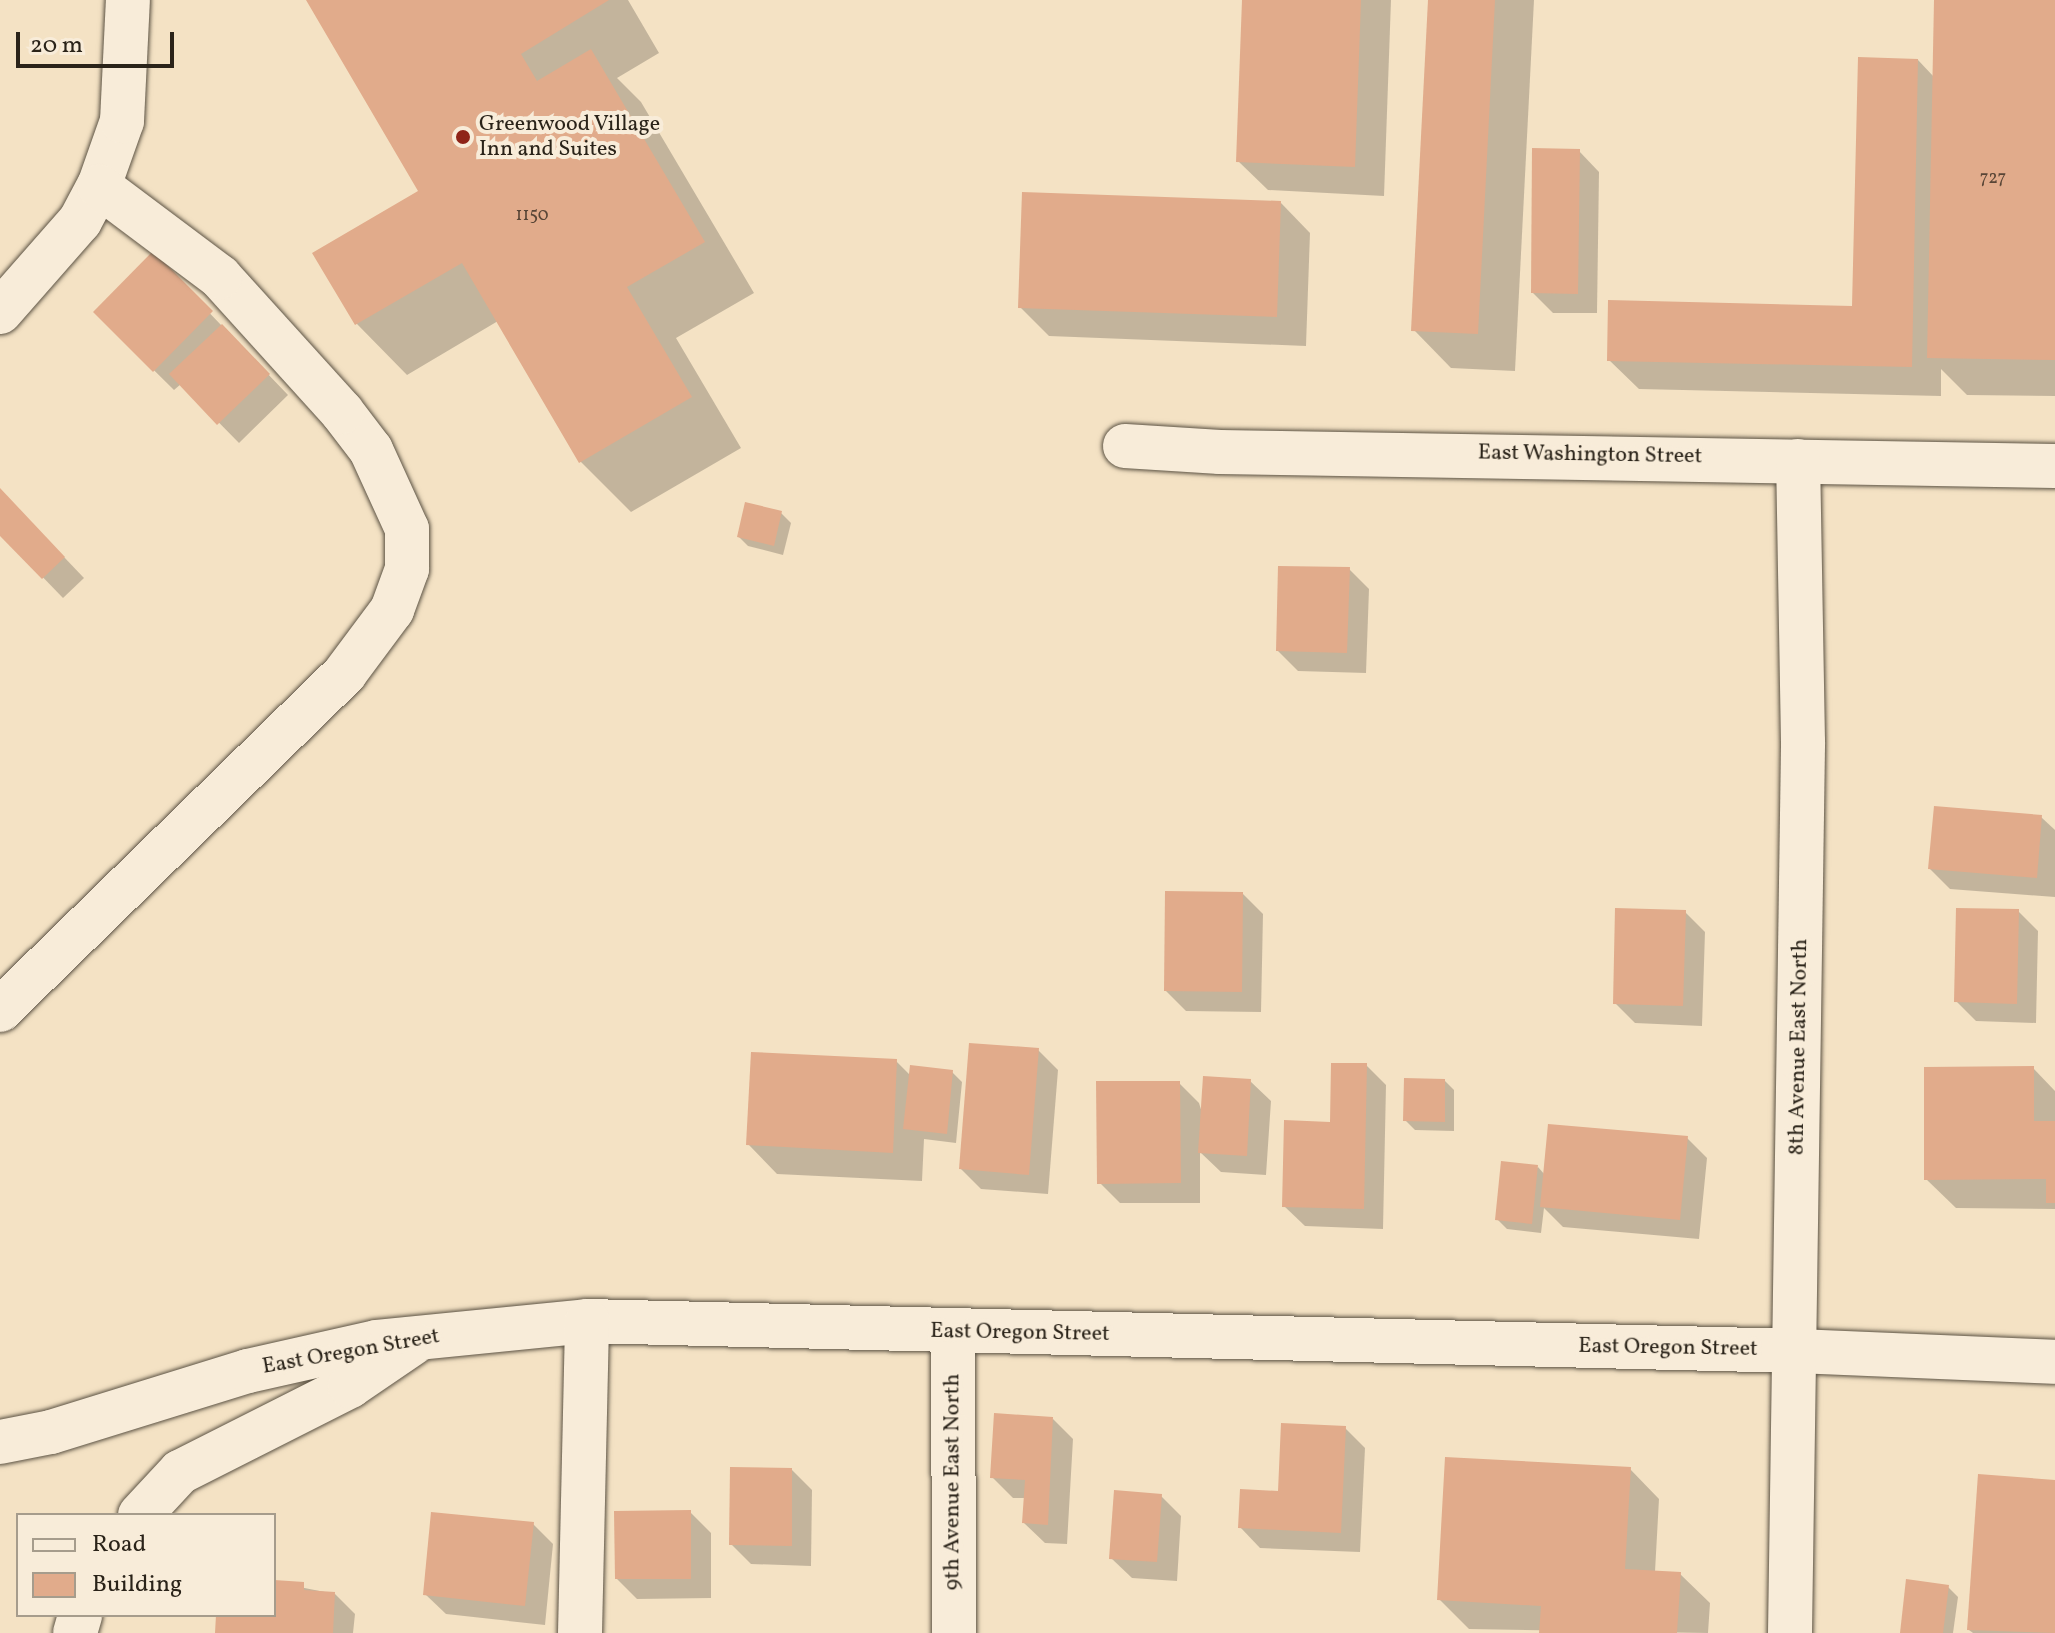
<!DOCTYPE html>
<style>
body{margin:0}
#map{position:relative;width:2055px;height:1633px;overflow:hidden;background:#f4e2c4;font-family:Vollkorn,serif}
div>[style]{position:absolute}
.shadow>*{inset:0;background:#0003}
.building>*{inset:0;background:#e1ab8b}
.roads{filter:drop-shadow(0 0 2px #5c5344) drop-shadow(0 0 2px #5c5344)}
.minor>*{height:44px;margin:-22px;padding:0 22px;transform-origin:22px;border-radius:22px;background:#f8ecd9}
.dots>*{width:22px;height:22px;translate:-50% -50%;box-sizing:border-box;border:4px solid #f8ecd9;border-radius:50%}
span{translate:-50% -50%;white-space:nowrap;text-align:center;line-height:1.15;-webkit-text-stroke:8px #f8ecd9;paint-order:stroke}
.number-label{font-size:18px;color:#584536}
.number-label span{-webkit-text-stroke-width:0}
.poi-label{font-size:22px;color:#2a2319}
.left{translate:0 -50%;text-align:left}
.street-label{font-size:22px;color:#2a2319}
.legend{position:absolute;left:16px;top:1513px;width:260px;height:104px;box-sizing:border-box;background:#f8ecd9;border:2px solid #a69c8c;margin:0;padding:10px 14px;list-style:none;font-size:24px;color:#2a2319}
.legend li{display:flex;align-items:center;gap:16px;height:40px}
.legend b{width:40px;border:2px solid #a69c8c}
.scale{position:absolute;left:16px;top:32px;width:158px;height:36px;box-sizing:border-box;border:4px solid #2a2319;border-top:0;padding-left:10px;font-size:24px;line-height:28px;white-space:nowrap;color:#2a2319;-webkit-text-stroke:6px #f8ecd9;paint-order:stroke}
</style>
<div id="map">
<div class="shadow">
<div style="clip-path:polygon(308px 0,628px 0,659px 53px,617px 78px,641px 102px,754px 293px,676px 338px,741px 448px,631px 512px,581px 462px,498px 321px,407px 375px,357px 324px,315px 253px,421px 191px)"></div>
<div style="clip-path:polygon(1244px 0,1391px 0,1384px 196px,1268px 190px,1238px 161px)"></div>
<div style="clip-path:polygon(1430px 0,1534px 0,1515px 371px,1451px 368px,1414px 330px)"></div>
<div style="clip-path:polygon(1936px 0,2055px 0,2055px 396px,1967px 395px,1941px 369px,1941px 396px,1639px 389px,1609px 360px,1854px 308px,1918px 60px,1934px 77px)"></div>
<div style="clip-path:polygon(1579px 151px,1599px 172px,1597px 313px,1553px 313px,1533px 293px)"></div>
<div style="clip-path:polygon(1281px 203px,1310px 233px,1306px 346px,1049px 336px,1020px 307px)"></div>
<div style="clip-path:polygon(153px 254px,288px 395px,239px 443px,181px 384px,174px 390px,95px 312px)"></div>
<div style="clip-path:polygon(0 490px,84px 578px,63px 598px,0 533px)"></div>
<div style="clip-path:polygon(781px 513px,791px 523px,783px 555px,748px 546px,739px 537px)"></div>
<div style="clip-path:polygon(1349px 569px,1369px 589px,1366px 673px,1298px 671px,1278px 651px)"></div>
<div style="clip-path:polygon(2041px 817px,2055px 830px,2055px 897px,1950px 889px,1930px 869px)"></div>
<div style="clip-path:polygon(1243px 894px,1263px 914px,1261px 1012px,1186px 1011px,1166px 991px)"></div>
<div style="clip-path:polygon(2018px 911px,2038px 931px,2036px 1023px,1976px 1021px,1956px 1001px)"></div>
<div style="clip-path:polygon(1685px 912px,1705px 932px,1702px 1026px,1635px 1023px,1615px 1003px)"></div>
<div style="clip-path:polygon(1038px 1050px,1058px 1070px,1048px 1194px,981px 1189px,961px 1169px)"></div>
<div style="clip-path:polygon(896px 1061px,911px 1076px,952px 1072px,962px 1082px,956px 1143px,924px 1139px,922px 1181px,777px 1174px,748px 1144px)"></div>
<div style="clip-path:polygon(1366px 1065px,1386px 1085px,1383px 1229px,1305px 1226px,1284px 1206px)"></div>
<div style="clip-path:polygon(2033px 1068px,2055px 1091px,2055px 1209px,1956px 1208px,1926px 1179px)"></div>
<div style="clip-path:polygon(1250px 1081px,1271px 1101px,1266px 1175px,1221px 1172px,1200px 1152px,1200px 1203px,1120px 1203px,1100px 1183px,1179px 1083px,1199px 1103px,1203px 1116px)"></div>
<div style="clip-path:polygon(1445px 1081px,1454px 1090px,1454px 1131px,1415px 1130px,1405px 1120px)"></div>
<div style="clip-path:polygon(1687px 1138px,1707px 1158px,1699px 1239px,1563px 1227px,1544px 1208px,1541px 1233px,1507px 1229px,1497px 1219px,1538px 1167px,1545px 1175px)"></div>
<div style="clip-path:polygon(1053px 1419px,1073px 1439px,1067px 1544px,1045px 1543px,1024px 1523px,1026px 1498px,1013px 1498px,993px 1478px)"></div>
<div style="clip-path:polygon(1345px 1428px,1365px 1448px,1360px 1552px,1260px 1548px,1240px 1527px)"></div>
<div style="clip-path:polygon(1630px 1469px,1659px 1499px,1655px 1572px,1680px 1574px,1710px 1603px,1708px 1633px,1469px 1629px,1439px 1599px)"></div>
<div style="clip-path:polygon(792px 1470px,812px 1490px,811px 1566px,751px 1564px,731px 1544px)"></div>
<div style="clip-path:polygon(2055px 1482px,2055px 1633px,1973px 1633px,1969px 1630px)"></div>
<div style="clip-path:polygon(1161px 1496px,1181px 1516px,1177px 1581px,1132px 1578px,1111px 1558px)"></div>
<div style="clip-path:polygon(690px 1512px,711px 1533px,711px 1598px,637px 1599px,617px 1579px)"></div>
<div style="clip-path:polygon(533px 1524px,553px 1544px,545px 1625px,446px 1614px,425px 1594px)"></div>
<div style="clip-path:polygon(274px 1582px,335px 1594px,355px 1614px,353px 1633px,217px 1633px,218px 1615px,274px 1615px)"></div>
<div style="clip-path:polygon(1948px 1587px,1958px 1597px,1953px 1633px,1902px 1633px)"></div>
</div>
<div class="building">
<div style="clip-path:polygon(306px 0,609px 0,521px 54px,537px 81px,591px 49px,705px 242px,627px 287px,692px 397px,579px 463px,462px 263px,355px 325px,312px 253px,418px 191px)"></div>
<div style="clip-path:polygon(1242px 0,1361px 0,1355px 167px,1236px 162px)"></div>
<div style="clip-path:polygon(1428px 0,1495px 0,1478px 334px,1411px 331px)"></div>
<div style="clip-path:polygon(1934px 0,2055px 0,2055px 360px,1927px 358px)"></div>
<div style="clip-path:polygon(1858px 57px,1918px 59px,1912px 367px,1607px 361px,1608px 300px,1852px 306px)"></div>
<div style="clip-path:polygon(1532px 148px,1580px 149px,1578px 294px,1531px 293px)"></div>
<div style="clip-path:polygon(1022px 192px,1281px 201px,1277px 317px,1018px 308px)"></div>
<div style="clip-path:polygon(153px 251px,213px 311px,153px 372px,93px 312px)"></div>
<div style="clip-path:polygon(222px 324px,270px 374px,217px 425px,169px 374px)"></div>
<div style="clip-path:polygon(0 488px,65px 557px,42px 579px,0 536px)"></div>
<div style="clip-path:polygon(745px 502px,782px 511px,774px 546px,737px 537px)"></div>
<div style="clip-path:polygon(1278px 566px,1350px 567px,1347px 653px,1276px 651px)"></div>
<div style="clip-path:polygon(1934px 806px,2042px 815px,2037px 878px,1928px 869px)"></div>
<div style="clip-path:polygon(1165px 891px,1243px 892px,1242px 992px,1164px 991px)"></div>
<div style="clip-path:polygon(1615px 908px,1686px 910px,1683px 1006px,1613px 1004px)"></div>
<div style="clip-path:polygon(1956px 908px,2019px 909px,2017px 1004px,1954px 1002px)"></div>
<div style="clip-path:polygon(969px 1043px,1039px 1048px,1029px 1175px,959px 1169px)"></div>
<div style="clip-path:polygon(751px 1052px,897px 1059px,893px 1153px,746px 1145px)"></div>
<div style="clip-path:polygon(1331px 1063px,1367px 1063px,1364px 1209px,1282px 1207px,1284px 1120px,1330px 1122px)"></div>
<div style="clip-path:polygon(910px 1065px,953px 1070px,947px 1134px,903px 1129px)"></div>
<div style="clip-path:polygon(2034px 1066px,2034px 1121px,2055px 1121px,2055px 1203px,2046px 1203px,2046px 1179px,1924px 1180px,1924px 1067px)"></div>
<div style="clip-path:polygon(1203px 1076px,1251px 1079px,1247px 1156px,1198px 1153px)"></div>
<div style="clip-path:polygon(1404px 1078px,1445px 1079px,1445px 1122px,1403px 1121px)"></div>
<div style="clip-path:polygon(1096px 1081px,1180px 1081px,1181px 1183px,1097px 1184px)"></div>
<div style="clip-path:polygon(1548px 1124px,1688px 1136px,1680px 1220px,1540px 1207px)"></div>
<div style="clip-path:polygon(1501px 1161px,1538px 1165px,1532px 1224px,1495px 1220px)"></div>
<div style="clip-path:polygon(994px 1413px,1053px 1417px,1048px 1525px,1022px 1523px,1025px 1480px,990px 1478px)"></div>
<div style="clip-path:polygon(1281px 1423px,1346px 1426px,1341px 1533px,1238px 1528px,1240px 1489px,1278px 1491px)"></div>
<div style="clip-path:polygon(1445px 1457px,1631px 1467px,1625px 1569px,1681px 1572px,1677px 1633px,1539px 1633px,1541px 1606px,1437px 1600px)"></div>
<div style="clip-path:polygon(730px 1467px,792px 1468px,792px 1546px,729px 1545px)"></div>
<div style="clip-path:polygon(1978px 1474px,2055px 1480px,2055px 1633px,1967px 1630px)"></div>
<div style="clip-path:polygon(1114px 1490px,1162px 1494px,1157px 1562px,1109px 1559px)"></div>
<div style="clip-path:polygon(691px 1510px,691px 1579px,615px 1579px,614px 1511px)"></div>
<div style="clip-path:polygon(431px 1512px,534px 1522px,525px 1606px,423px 1595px)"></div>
<div style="clip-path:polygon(1906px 1579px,1949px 1585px,1943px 1633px,1900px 1633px)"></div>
<div style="clip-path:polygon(274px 1580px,304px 1582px,304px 1590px,335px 1592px,333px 1633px,215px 1633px,216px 1615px,274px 1615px)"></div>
</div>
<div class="roads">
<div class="minor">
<div style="left:0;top:312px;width:121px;rotate:-48.7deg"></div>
<div style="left:80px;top:221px;width:40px;rotate:-62deg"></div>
<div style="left:99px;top:186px;width:69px;rotate:-70.5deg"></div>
<div style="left:122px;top:121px;width:121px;rotate:-87.2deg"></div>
<div style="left:1125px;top:446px;width:95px;rotate:3.6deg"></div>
<div style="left:1220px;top:452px;width:835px;rotate:0.96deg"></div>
<div style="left:0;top:1010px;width:482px;rotate:-44.3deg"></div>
<div style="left:345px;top:673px;width:79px;rotate:-53.3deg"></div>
<div style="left:392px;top:610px;width:44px;rotate:-69.9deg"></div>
<div style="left:407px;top:569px;width:40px;rotate:-90deg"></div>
<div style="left:407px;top:529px;width:87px;rotate:-114.5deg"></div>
<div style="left:371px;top:450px;width:48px;rotate:-127.3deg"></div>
<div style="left:342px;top:412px;width:182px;rotate:-132.1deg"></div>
<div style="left:220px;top:277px;width:151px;rotate:-143.1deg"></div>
<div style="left:953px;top:1331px;width:302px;rotate:89.8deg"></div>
<div style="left:0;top:1442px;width:52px;rotate:-11.1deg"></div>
<div style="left:51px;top:1432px;width:206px;rotate:-17.2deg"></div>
<div style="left:248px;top:1371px;width:132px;rotate:-12.7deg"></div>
<div style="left:377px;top:1342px;width:211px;rotate:-5.7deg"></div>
<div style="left:587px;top:1321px;width:1208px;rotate:1.42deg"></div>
<div style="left:1795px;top:1351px;width:260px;rotate:2.4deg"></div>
<div style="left:140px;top:1515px;width:59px;rotate:-47.1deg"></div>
<div style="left:180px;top:1472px;width:191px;rotate:-26.8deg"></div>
<div style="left:350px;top:1386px;width:76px;rotate:-34.3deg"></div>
<div style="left:75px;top:1633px;width:19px;rotate:-74deg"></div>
<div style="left:580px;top:1633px;width:312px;rotate:-88.7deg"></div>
<div style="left:1790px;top:1633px;width:891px;rotate:-89.16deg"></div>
<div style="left:1803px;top:742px;width:281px;rotate:-91deg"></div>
</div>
</div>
<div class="dots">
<div style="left:463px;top:137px;background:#8f2418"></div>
</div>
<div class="number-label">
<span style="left:1993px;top:179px">727</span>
<span style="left:532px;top:216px">1150</span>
</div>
<div class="poi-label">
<span class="left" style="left:479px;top:137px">Greenwood Village<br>Inn and Suites</span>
</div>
<div class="street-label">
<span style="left:1590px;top:455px;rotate:1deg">East Washington Street</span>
<span style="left:1799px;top:1047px;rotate:-89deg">8th Avenue East North</span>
<span style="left:1020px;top:1333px;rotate:1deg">East Oregon Street</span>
<span style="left:1668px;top:1348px;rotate:1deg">East Oregon Street</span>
<span style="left:351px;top:1352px;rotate:-10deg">East Oregon Street</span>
<span style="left:953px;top:1482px;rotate:-90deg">9th Avenue East North</span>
</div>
<ul class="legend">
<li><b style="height:10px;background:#f8ecd9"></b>Road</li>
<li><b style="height:22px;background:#e1ab8b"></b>Building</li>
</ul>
<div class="scale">20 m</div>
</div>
